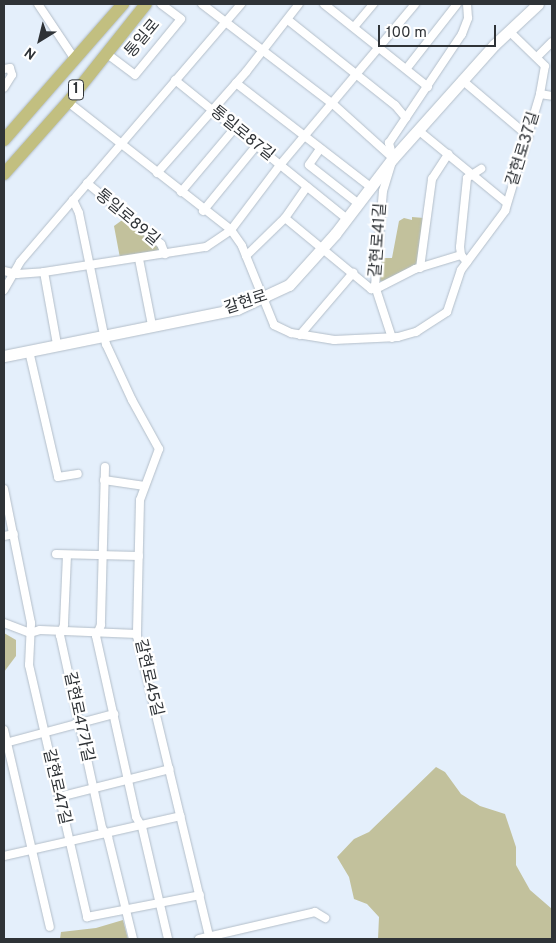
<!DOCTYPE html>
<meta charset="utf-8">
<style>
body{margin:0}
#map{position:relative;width:556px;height:943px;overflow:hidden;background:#e4effb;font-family:Overpass,"Noto Sans KR",sans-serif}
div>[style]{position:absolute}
.green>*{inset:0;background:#c2c19c}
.roads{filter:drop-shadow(0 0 1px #b3bec9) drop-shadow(0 0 1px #b3bec9)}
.minor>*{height:8px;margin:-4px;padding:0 4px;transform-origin:4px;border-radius:4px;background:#fff}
.secondary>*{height:11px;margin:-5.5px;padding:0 5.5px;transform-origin:5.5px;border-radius:5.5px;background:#fff}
.primary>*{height:12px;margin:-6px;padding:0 6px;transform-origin:6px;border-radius:6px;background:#c2bf80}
span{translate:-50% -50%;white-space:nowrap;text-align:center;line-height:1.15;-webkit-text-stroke:4.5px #fff;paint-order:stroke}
.shield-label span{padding:1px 4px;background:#fff;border:1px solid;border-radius:4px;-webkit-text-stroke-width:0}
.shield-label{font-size:15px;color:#2f3337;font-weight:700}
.street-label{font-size:16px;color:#2f3337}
.frame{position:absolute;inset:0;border:5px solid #2f3337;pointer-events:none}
.north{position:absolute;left:15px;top:15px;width:50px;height:50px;-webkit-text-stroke:4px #fff;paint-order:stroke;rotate:216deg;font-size:14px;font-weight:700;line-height:20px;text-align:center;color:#2f3337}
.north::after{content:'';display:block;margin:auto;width:18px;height:22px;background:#2f3337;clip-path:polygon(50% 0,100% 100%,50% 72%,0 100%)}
.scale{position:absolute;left:378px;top:25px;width:118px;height:22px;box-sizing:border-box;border:2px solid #2f3337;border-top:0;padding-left:6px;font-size:15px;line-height:18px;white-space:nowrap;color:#2f3337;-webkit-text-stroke:4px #fff;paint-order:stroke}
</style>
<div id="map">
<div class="green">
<div style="clip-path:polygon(412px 217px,424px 218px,420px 268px,390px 282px,380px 281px,382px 258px,392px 258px,399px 221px,404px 218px,412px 220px)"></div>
<div style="clip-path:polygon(125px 218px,159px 245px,161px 252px,120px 258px,114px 226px)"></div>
<div style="clip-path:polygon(4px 633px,16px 640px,16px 656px,4px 672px)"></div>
<div style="clip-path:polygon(436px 767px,445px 772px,461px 794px,480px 806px,505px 814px,516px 847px,516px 865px,530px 890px,552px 909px,552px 939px,378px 939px,379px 917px,367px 904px,354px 899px,349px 877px,337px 857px,354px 839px,369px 832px)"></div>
<div style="clip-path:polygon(123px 920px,128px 939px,60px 939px,61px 932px,96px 928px)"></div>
</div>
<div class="roads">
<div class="minor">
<div style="left:38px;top:4px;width:65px;rotate:56.3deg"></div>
<div style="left:202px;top:4px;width:165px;rotate:37.4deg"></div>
<div style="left:333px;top:104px;width:81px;rotate:42deg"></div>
<div style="left:324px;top:4px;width:133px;rotate:38.6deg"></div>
<div style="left:288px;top:20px;width:137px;rotate:38.5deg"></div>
<div style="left:395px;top:105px;width:17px;rotate:50deg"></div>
<div style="left:354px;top:27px;width:30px;rotate:-50deg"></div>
<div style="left:106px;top:53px;width:36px;rotate:37deg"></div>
<div style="left:135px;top:75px;width:72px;rotate:-50.6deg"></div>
<div style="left:181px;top:19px;width:25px;rotate:-143deg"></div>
<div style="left:537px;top:57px;width:21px;rotate:-45deg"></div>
<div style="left:407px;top:68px;width:81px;rotate:-52deg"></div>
<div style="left:4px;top:69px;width:6px;rotate:-9deg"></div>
<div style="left:10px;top:68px;width:7px;rotate:74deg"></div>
<div style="left:12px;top:75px;width:15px;rotate:122deg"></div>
<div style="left:175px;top:80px;width:221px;rotate:38.9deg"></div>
<div style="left:462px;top:80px;width:87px;rotate:40.3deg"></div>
<div style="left:236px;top:83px;width:172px;rotate:37.7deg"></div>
<div style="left:540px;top:94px;width:12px;rotate:9deg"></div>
<div style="left:68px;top:102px;width:207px;rotate:38.1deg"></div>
<div style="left:231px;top:230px;width:19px;rotate:55deg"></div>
<div style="left:242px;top:246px;width:85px;rotate:67.9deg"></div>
<div style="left:274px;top:325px;width:19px;rotate:25deg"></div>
<div style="left:291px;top:333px;width:44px;rotate:9.2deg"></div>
<div style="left:334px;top:340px;width:64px;rotate:-2.7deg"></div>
<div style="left:398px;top:337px;width:19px;rotate:-16deg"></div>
<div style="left:416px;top:332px;width:37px;rotate:-33deg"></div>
<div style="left:447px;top:312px;width:44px;rotate:-71.6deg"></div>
<div style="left:461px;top:270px;width:74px;rotate:-53.3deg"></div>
<div style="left:505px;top:211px;width:122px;rotate:-73.3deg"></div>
<div style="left:540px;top:94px;width:28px;rotate:-80deg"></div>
<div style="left:545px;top:66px;width:50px;rotate:-135.8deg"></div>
<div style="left:418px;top:130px;width:115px;rotate:39.4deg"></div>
<div style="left:320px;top:149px;width:19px;rotate:125deg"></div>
<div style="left:309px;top:165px;width:63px;rotate:38deg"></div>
<div style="left:157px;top:173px;width:135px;rotate:-48.6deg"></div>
<div style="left:246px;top:72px;width:86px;rotate:-52.1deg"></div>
<div style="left:87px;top:183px;width:96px;rotate:39.5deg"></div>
<div style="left:161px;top:244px;width:11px;rotate:68deg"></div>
<div style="left:181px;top:192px;width:82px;rotate:-49.9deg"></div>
<div style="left:73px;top:200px;width:14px;rotate:65deg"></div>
<div style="left:79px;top:213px;width:134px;rotate:78.4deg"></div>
<div style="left:106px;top:344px;width:62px;rotate:65.1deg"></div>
<div style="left:132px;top:400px;width:56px;rotate:61.1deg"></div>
<div style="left:159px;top:449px;width:54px;rotate:110.4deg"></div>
<div style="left:140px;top:500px;width:136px;rotate:91.3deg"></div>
<div style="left:137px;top:636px;width:312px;rotate:76.5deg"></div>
<div style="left:203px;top:211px;width:84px;rotate:-50.8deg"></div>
<div style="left:285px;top:218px;width:112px;rotate:39.5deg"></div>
<div style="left:371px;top:289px;width:5px;rotate:-37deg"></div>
<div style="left:246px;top:256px;width:54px;rotate:-44.3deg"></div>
<div style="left:285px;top:218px;width:38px;rotate:-55deg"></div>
<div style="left:139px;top:259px;width:67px;rotate:78.9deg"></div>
<div style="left:467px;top:262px;width:9px;rotate:-131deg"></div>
<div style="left:461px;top:255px;width:8px;rotate:-97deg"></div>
<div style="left:460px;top:247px;width:69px;rotate:-84.2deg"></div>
<div style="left:467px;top:178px;width:17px;rotate:-33deg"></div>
<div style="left:420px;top:268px;width:90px;rotate:-82.3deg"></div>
<div style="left:432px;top:179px;width:30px;rotate:-57deg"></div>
<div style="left:4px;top:271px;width:13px;rotate:13deg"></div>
<div style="left:17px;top:274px;width:27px;rotate:-4deg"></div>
<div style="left:44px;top:272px;width:164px;rotate:-8.8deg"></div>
<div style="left:206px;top:247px;width:30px;rotate:-34deg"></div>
<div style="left:231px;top:230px;width:81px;rotate:-53deg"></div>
<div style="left:280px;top:165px;width:210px;rotate:-50deg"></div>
<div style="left:44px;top:272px;width:73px;rotate:79.8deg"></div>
<div style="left:376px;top:289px;width:44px;rotate:-27.1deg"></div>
<div style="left:415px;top:269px;width:48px;rotate:-16.9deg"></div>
<div style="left:4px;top:290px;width:32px;rotate:-60deg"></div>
<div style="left:20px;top:262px;width:340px;rotate:-49.4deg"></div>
<div style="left:300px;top:335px;width:82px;rotate:-49.5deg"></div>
<div style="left:392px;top:338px;width:55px;rotate:-108.1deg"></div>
<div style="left:375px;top:286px;width:95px;rotate:-85.2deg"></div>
<div style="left:383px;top:191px;width:34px;rotate:-73deg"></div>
<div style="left:393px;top:158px;width:16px;rotate:-105deg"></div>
<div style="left:389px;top:143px;width:131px;rotate:-56.2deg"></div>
<div style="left:462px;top:34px;width:17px;rotate:-69deg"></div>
<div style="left:468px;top:18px;width:14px;rotate:-94deg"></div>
<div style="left:29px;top:351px;width:129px;rotate:77deg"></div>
<div style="left:58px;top:477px;width:20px;rotate:-9deg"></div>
<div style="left:105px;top:467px;width:158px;rotate:91.5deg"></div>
<div style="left:101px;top:625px;width:12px;rotate:114deg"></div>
<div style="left:96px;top:636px;width:185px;rotate:77.5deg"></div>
<div style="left:136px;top:817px;width:12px;rotate:59deg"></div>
<div style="left:142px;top:827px;width:115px;rotate:76.9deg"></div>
<div style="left:104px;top:480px;width:41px;rotate:8.3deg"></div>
<div style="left:4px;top:489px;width:137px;rotate:78.6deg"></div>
<div style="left:31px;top:623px;width:42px;rotate:92.7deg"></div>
<div style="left:29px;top:665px;width:259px;rotate:77deg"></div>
<div style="left:87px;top:917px;width:115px;rotate:-11deg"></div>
<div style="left:4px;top:536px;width:10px;rotate:-11deg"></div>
<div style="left:56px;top:554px;width:83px;rotate:1.4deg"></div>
<div style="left:67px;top:555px;width:70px;rotate:92.5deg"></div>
<div style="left:64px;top:625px;width:11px;rotate:112deg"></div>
<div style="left:60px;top:635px;width:198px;rotate:77.7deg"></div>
<div style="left:102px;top:828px;width:11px;rotate:56deg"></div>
<div style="left:108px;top:837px;width:105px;rotate:76.2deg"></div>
<div style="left:4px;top:623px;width:28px;rotate:21deg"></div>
<div style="left:30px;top:633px;width:10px;rotate:-17deg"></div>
<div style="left:40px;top:630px;width:97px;rotate:2.4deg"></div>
<div style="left:4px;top:730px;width:202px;rotate:76.9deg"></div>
<div style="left:9px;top:742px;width:109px;rotate:-14.9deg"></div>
<div style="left:59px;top:797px;width:114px;rotate:-14.2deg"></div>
<div style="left:4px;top:856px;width:181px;rotate:-12.7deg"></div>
<div style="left:199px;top:939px;width:119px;rotate:-13.1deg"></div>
<div style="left:315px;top:912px;width:12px;rotate:31deg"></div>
</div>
<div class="secondary">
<div style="left:4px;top:356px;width:238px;rotate:-11.4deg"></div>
<div style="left:237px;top:309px;width:57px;rotate:-24.8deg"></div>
<div style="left:289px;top:285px;width:69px;rotate:-48deg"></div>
<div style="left:335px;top:234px;width:96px;rotate:-52.7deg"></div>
<div style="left:393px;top:158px;width:152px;rotate:-48.2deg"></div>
<div style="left:494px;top:45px;width:60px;rotate:-43deg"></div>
</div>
<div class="primary">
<div style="left:4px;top:140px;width:181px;rotate:-48.8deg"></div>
<div style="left:4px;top:174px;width:96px;rotate:-48.4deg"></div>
<div style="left:68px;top:102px;width:125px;rotate:-51.5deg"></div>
</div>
</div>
<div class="shield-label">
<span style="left:76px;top:90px">1</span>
</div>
<div class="street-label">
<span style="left:143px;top:39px;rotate:-50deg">통일로</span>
<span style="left:242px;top:134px;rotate:39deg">통일로87길</span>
<span style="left:524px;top:149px;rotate:-73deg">갈현로37길</span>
<span style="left:127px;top:218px;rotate:40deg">통일로89길</span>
<span style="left:379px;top:240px;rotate:-86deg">갈현로41길</span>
<span style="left:246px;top:303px;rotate:-18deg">갈현로</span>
<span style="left:148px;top:678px;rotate:77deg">갈현로45길</span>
<span style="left:78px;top:717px;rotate:78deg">갈현로47가길</span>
<span style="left:56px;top:787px;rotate:77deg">갈현로47길</span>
</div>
<div class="frame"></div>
<div class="north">N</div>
<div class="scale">100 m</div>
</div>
